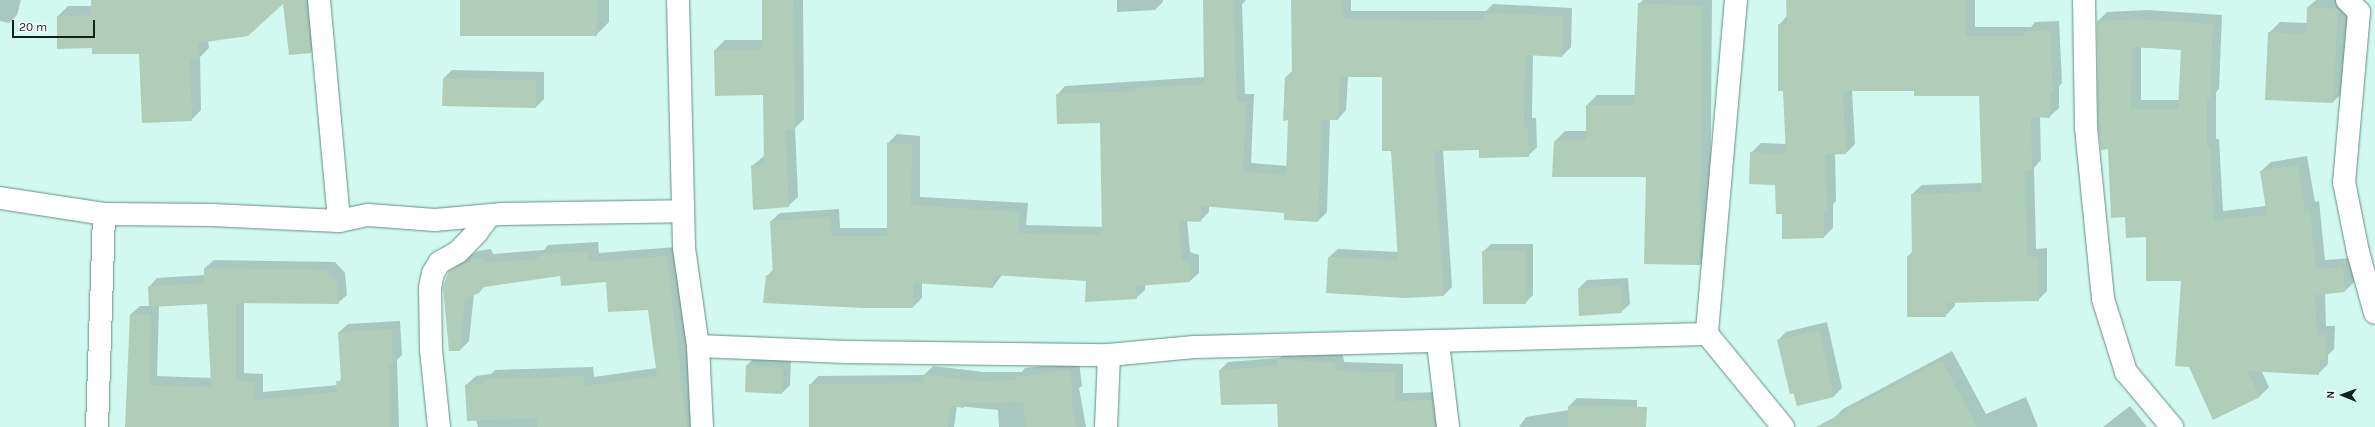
<!DOCTYPE html>
<style>
body{margin:0}
#map{position:relative;width:2375px;height:427px;overflow:hidden;background:#d1f9ef;font-family:Karla,sans-serif}
div>[style]{position:absolute}
.shadow>*{inset:0;background:#0003}
.building>*{inset:0;background:#b0cdb9}
.roads{filter:drop-shadow(0 0 1px #698e85) drop-shadow(0 0 1px #698e85)}
.minor>*{height:22px;margin:-11px;padding:0 11px;transform-origin:11px;border-radius:11px;background:#fff}
span{translate:-50% -50%;white-space:nowrap;text-align:center;line-height:1.15;-webkit-text-stroke:3px #f6fefc;paint-order:stroke}
.north{position:absolute;left:2323px;top:375px;width:40px;height:40px;-webkit-text-stroke:3px #f6fefc;paint-order:stroke;rotate:271deg;font-size:11px;font-weight:700;line-height:16px;text-align:center;color:#12211d}
.north::after{content:'';display:block;margin:auto;width:14px;height:18px;background:#12211d;clip-path:polygon(50% 0,100% 100%,50% 72%,0 100%)}
.scale{position:absolute;left:12px;top:20px;width:83px;height:18px;box-sizing:border-box;border:2px solid #12211d;border-top:0;padding-left:5px;font-size:12px;line-height:14px;white-space:nowrap;color:#12211d;-webkit-text-stroke:3px #f6fefc;paint-order:stroke}
</style>
<div id="map">
<div class="shadow">
<div style="clip-path:polygon(0 0,21px 0,17px 15px,9px 23px,0 21px)"></div>
<div style="clip-path:polygon(92px 0,317px 0,321px 42px,311px 52px,284px 2px,208px 40px,209px 48px,200px 57px,201px 110px,191px 120px,140px 53px,93px 47px,58px 48px,58px 16px,68px 6px,92px 6px)"></div>
<div style="clip-path:polygon(461px 0,609px 0,609px 22px,596px 35px)"></div>
<div style="clip-path:polygon(763px 0,803px 0,804px 119px,795px 128px,798px 197px,788px 206px,752px 166px,764px 156px,764px 94px,715px 50px,725px 40px,763px 40px)"></div>
<div style="clip-path:polygon(1117px 0,1163px 0,1163px 2px,1155px 10px,1117px 12px)"></div>
<div style="clip-path:polygon(1205px 0,1246px 0,1242px 4px,1245px 94px,1254px 94px,1251px 163px,1287px 166px,1289px 119px,1286px 77px,1293px 70px,1292px 0,1351px 0,1351px 11px,1486px 11px,1493px 4px,1572px 8px,1571px 47px,1562px 56px,1533px 55px,1532px 118px,1536px 118px,1537px 147px,1528px 156px,1480px 149px,1443px 150px,1452px 287px,1444px 295px,1329px 257px,1338px 249px,1399px 252px,1392px 150px,1383px 76px,1348px 76px,1346px 110px,1338px 119px,1330px 119px,1327px 212px,1318px 221px,1286px 212px,1209px 206px,1209px 212px,1200px 221px,1187px 220px,1190px 252px,1199px 255px,1199px 273px,1190px 281px,1145px 284px,1145px 290px,1136px 298px,1088px 280px,1002px 275px,993px 287px,922px 283px,922px 298px,913px 307px,767px 276px,774px 269px,771px 221px,780px 213px,839px 209px,840px 228px,888px 228px,888px 143px,897px 134px,920px 136px,920px 197px,1028px 203px,1026px 225px,1103px 227px,1101px 122px,1057px 95px,1065px 86px,1205px 77px)"></div>
<div style="clip-path:polygon(1643px 0,1712px 0,1710px 254px,1700px 264px,1647px 176px,1555px 141px,1565px 131px,1587px 131px,1587px 105px,1597px 95px,1635px 95px,1639px 4px)"></div>
<div style="clip-path:polygon(1787px 0,1975px 0,1975px 27px,2031px 27px,2035px 22px,2059px 21px,2062px 83px,2059px 86px,2059px 108px,2049px 117px,2040px 117px,2041px 160px,2034px 168px,2036px 249px,2047px 248px,2047px 291px,2038px 300px,1955px 302px,1955px 306px,1945px 316px,1908px 256px,1913px 251px,1912px 194px,1922px 185px,1983px 183px,1980px 95px,1915px 90px,1852px 90px,1855px 144px,1846px 153px,1835px 154px,1836px 201px,1833px 204px,1833px 228px,1824px 237px,1783px 213px,1776px 185px,1751px 153px,1761px 143px,1787px 144px,1779px 25px,1787px 16px)"></div>
<div style="clip-path:polygon(2316px 0,2349px 0,2344px 91px,2333px 102px,2269px 33px,2280px 22px,2307px 23px,2308px 7px)"></div>
<div style="clip-path:polygon(evenodd,2147px 10px,2222px 15px,2219px 89px,2216px 92px,2216px 139px,2219px 139px,2223px 211px,2266px 206px,2261px 171px,2271px 162px,2307px 156px,2315px 202px,2319px 201px,2325px 260px,2352px 258px,2354px 282px,2345px 291px,2325px 293px,2326px 326px,2335px 326px,2334px 349px,2328px 355px,2328px 364px,2318px 374px,2261px 370px,2269px 387px,2259px 397px,2190px 366px,2182px 280px,2147px 236px,2126px 216px,2109px 148px,2098px 21px,2107px 12px,2147px 10px,2141px 47px,2182px 49px,2180px 100px,2141px 100px,2141px 47px)"></div>
<div style="clip-path:polygon(452px 70px,544px 72px,544px 99px,536px 107px,444px 78px)"></div>
<div style="clip-path:polygon(598px 242px,599px 253px,676px 247px,697px 427px,478px 427px,466px 385px,476px 376px,491px 374px,495px 370px,593px 367px,594px 377px,657px 368px,649px 309px,607px 281px,561px 275px,485px 285px,474px 294px,469px 341px,460px 350px,444px 287px,446px 278px,460px 262px,478px 251px,491px 249px,493px 254px,544px 250px,548px 245px)"></div>
<div style="clip-path:polygon(1491px 244px,1533px 244px,1533px 295px,1525px 303px,1483px 252px)"></div>
<div style="clip-path:polygon(evenodd,214px 260px,335px 262px,345px 273px,347px 295px,338px 303px,244px 302px,244px 373px,263px 374px,263px 392px,338px 385px,342px 377px,339px 332px,348px 324px,400px 321px,402px 355px,397px 360px,399px 427px,126px 427px,131px 314px,140px 306px,150px 306px,149px 287px,157px 278px,205px 275px,205px 268px,214px 260px,208px 303px,212px 378px,157px 376px,159px 306px,208px 303px)"></div>
<div style="clip-path:polygon(1628px 278px,1630px 304px,1621px 312px,1579px 288px,1587px 280px)"></div>
<div style="clip-path:polygon(1827px 322px,1842px 388px,1834px 396px,1797px 405px,1778px 340px,1786px 332px)"></div>
<div style="clip-path:polygon(1287px 351px,1343px 355px,1344px 362px,1403px 364px,1403px 393px,1440px 392px,1444px 427px,1279px 427px,1278px 403px,1220px 370px,1228px 362px,1280px 358px)"></div>
<div style="clip-path:polygon(1952px 351px,1986px 414px,2026px 397px,2038px 427px,1837px 427px,1833px 419px,1843px 409px)"></div>
<div style="clip-path:polygon(755px 357px,791px 359px,790px 385px,782px 393px,747px 365px)"></div>
<div style="clip-path:polygon(1079px 362px,1082px 386px,1079px 388px,1086px 427px,999px 427px,998px 410px,957px 406px,954px 427px,810px 427px,810px 385px,818px 376px,924px 375px,933px 366px,983px 372px,1022px 372px,1025px 368px)"></div>
<div style="clip-path:polygon(1577px 398px,1637px 400px,1637px 427px,1519px 427px,1526px 417px,1569px 410px,1569px 406px)"></div>
<div style="clip-path:polygon(2130px 406px,2147px 427px,2103px 427px)"></div>
</div>
<div class="building">
<div style="clip-path:polygon(91px 0,306px 0,311px 53px,289px 55px,283px 4px,248px 36px,198px 43px,199px 59px,190px 59px,192px 121px,142px 123px,139px 54px,92px 54px,92px 48px,57px 49px,57px 16px,91px 15px)"></div>
<div style="clip-path:polygon(460px 0,597px 0,597px 36px,460px 36px)"></div>
<div style="clip-path:polygon(762px 0,793px 0,795px 130px,785px 130px,789px 207px,753px 210px,751px 165px,764px 165px,763px 95px,715px 96px,714px 50px,762px 50px)"></div>
<div style="clip-path:polygon(1203px 0,1233px 0,1237px 102px,1246px 102px,1243px 172px,1286px 175px,1288px 120px,1283px 121px,1285px 77px,1292px 77px,1291px 0,1342px 0,1343px 19px,1483px 20px,1484px 13px,1563px 16px,1562px 57px,1525px 55px,1524px 127px,1528px 127px,1529px 157px,1479px 158px,1479px 150px,1434px 151px,1444px 296px,1404px 298px,1326px 293px,1328px 257px,1398px 260px,1391px 151px,1382px 151px,1382px 77px,1340px 77px,1338px 120px,1322px 120px,1318px 222px,1284px 220px,1284px 213px,1201px 206px,1201px 222px,1178px 221px,1182px 261px,1191px 264px,1190px 282px,1136px 286px,1137px 299px,1085px 302px,1086px 281px,994px 275px,993px 288px,913px 283px,913px 308px,863px 308px,763px 303px,766px 275px,773px 276px,770px 221px,830px 217px,831px 236px,887px 236px,887px 143px,912px 144px,911px 205px,1020px 212px,1018px 233px,1102px 235px,1100px 123px,1057px 124px,1056px 94px,1136px 91px,1136px 87px,1204px 85px)"></div>
<div style="clip-path:polygon(1786px 0,1966px 0,1966px 36px,2025px 36px,2025px 31px,2050px 30px,2053px 93px,2050px 93px,2050px 118px,2031px 117px,2032px 171px,2025px 171px,2027px 257px,2038px 257px,2039px 301px,1946px 303px,1946px 317px,1907px 317px,1907px 256px,1912px 256px,1911px 194px,1982px 192px,1979px 96px,1914px 96px,1914px 91px,1843px 91px,1846px 154px,1825px 155px,1827px 212px,1824px 212px,1824px 238px,1782px 239px,1782px 214px,1776px 214px,1775px 185px,1749px 184px,1750px 152px,1786px 154px,1783px 91px,1778px 91px,1778px 24px,1787px 25px)"></div>
<div style="clip-path:polygon(1638px 3px,1702px 6px,1700px 265px,1644px 264px,1646px 177px,1552px 177px,1554px 141px,1586px 140px,1586px 105px,1634px 105px)"></div>
<div style="clip-path:polygon(2307px 7px,2338px 9px,2333px 103px,2265px 100px,2268px 32px,2306px 34px)"></div>
<div style="clip-path:polygon(evenodd,2137px 19px,2213px 24px,2210px 99px,2207px 99px,2207px 148px,2210px 148px,2214px 220px,2267px 215px,2260px 171px,2298px 165px,2305px 211px,2310px 210px,2316px 269px,2343px 267px,2345px 292px,2315px 295px,2317px 335px,2326px 335px,2325px 360px,2320px 359px,2319px 375px,2247px 371px,2260px 397px,2213px 420px,2189px 367px,2175px 366px,2181px 281px,2146px 281px,2146px 237px,2126px 238px,2125px 217px,2111px 218px,2108px 149px,2101px 150px,2098px 127px,2097px 21px,2137px 19px,2132px 47px,2181px 50px,2178px 109px,2131px 109px,2132px 47px)"></div>
<div style="clip-path:polygon(443px 78px,536px 80px,536px 108px,442px 106px)"></div>
<div style="clip-path:polygon(588px 251px,589px 262px,667px 256px,687px 427px,537px 427px,537px 418px,467px 421px,465px 385px,485px 383px,484px 379px,584px 376px,585px 386px,657px 376px,648px 310px,608px 312px,606px 282px,561px 286px,560px 276px,484px 287px,479px 293px,465px 299px,460px 351px,449px 351px,443px 287px,449px 271px,468px 260px,482px 258px,484px 263px,538px 259px,538px 254px)"></div>
<div style="clip-path:polygon(1482px 251px,1525px 251px,1526px 304px,1483px 304px)"></div>
<div style="clip-path:polygon(204px 268px,326px 270px,337px 282px,339px 304px,236px 303px,236px 381px,255px 382px,254px 400px,337px 392px,336px 381px,341px 381px,338px 332px,392px 329px,393px 365px,389px 365px,390px 427px,125px 427px,130px 314px,151px 315px,149px 385px,211px 387px,207px 304px,149px 307px,148px 286px,204px 283px)"></div>
<div style="clip-path:polygon(1621px 286px,1622px 313px,1579px 316px,1578px 288px)"></div>
<div style="clip-path:polygon(1819px 330px,1834px 397px,1797px 406px,1794px 393px,1790px 394px,1777px 340px)"></div>
<div style="clip-path:polygon(1277px 359px,1335px 363px,1336px 371px,1395px 372px,1395px 401px,1432px 400px,1435px 427px,1278px 427px,1277px 404px,1221px 405px,1219px 370px,1277px 366px)"></div>
<div style="clip-path:polygon(1942px 360px,1977px 427px,1816px 427px)"></div>
<div style="clip-path:polygon(746px 365px,783px 367px,782px 394px,745px 392px)"></div>
<div style="clip-path:polygon(1070px 370px,1073px 396px,1071px 396px,1076px 427px,1026px 427px,1023px 402px,965px 403px,964px 408px,950px 406px,948px 427px,809px 427px,809px 384px,923px 383px,924px 374px,974px 381px,1016px 380px,1016px 377px)"></div>
<div style="clip-path:polygon(1568px 406px,1647px 407px,1646px 427px,1568px 427px)"></div>
</div>
<div class="roads">
<div class="minor">
<div style="left:319px;top:0;width:222px;rotate:84.8deg"></div>
<div style="left:678px;top:0;width:248px;rotate:88.6deg"></div>
<div style="left:684px;top:248px;width:99px;rotate:81.9deg"></div>
<div style="left:698px;top:346px;width:81px;rotate:87.2deg"></div>
<div style="left:1736px;top:0;width:335px;rotate:95deg"></div>
<div style="left:1707px;top:334px;width:120px;rotate:50.7deg"></div>
<div style="left:2084px;top:0;width:128px;rotate:89.1deg"></div>
<div style="left:2086px;top:128px;width:172px;rotate:84.3deg"></div>
<div style="left:2103px;top:299px;width:77px;rotate:72.5deg"></div>
<div style="left:2126px;top:372px;width:72px;rotate:50.1deg"></div>
<div style="left:2347px;top:0;width:17px;rotate:45deg"></div>
<div style="left:2359px;top:12px;width:171px;rotate:95deg"></div>
<div style="left:2344px;top:182px;width:71px;rotate:78.7deg"></div>
<div style="left:2358px;top:252px;width:63px;rotate:74.4deg"></div>
<div style="left:0;top:198px;width:105px;rotate:8.7deg"></div>
<div style="left:104px;top:214px;width:108px;rotate:0.5deg"></div>
<div style="left:212px;top:215px;width:127px;rotate:2.7deg"></div>
<div style="left:339px;top:221px;width:30px;rotate:-12deg"></div>
<div style="left:368px;top:215px;width:67px;rotate:4.3deg"></div>
<div style="left:435px;top:220px;width:66px;rotate:-5.2deg"></div>
<div style="left:501px;top:214px;width:181px;rotate:-0.9deg"></div>
<div style="left:1438px;top:343px;width:85px;rotate:83.2deg"></div>
<div style="left:698px;top:346px;width:148px;rotate:2.3deg"></div>
<div style="left:846px;top:352px;width:263px;rotate:0.7deg"></div>
<div style="left:1109px;top:355px;width:85px;rotate:-5.4deg"></div>
<div style="left:1194px;top:347px;width:513px;rotate:-1.45deg"></div>
<div style="left:97px;top:427px;width:213px;rotate:-88.1deg"></div>
<div style="left:439px;top:427px;width:77px;rotate:-95.9deg"></div>
<div style="left:431px;top:350px;width:62px;rotate:-90.9deg"></div>
<div style="left:430px;top:288px;width:15px;rotate:-79deg"></div>
<div style="left:433px;top:273px;width:13px;rotate:-58deg"></div>
<div style="left:440px;top:262px;width:21px;rotate:-29deg"></div>
<div style="left:458px;top:252px;width:28px;rotate:-46deg"></div>
<div style="left:477px;top:232px;width:20px;rotate:-53deg"></div>
<div style="left:1106px;top:427px;width:72px;rotate:-87.6deg"></div>
</div>
</div>
<div class="north">N</div>
<div class="scale">20 m</div>
</div>
